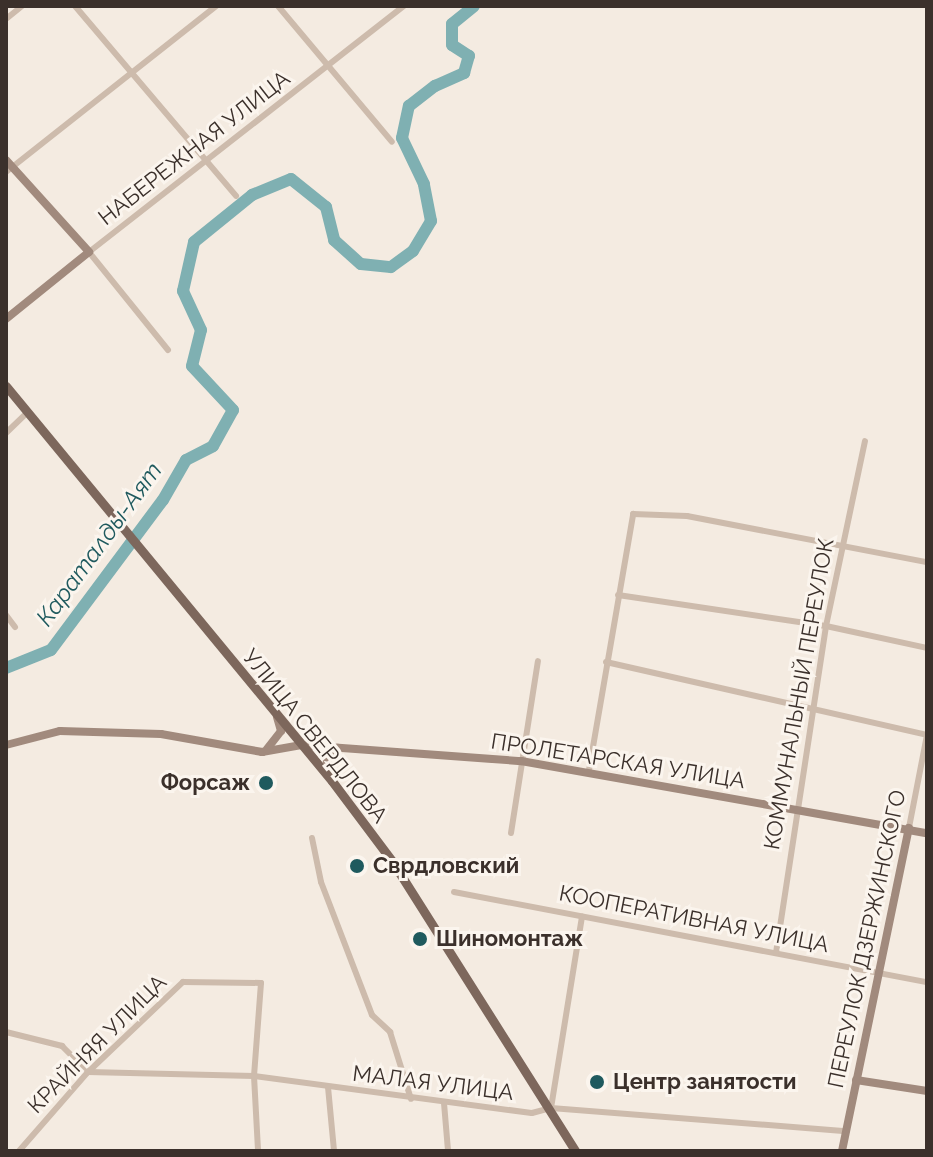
<!DOCTYPE html>
<meta charset="utf-8">
<style>
body{margin:0}
#map{position:relative;width:933px;height:1157px;overflow:hidden;background:#f4ebe1;font-family:Raleway,sans-serif}
div>[style]{position:absolute}
.river>*{height:12px;margin:-6px;padding:0 6px;transform-origin:6px;border-radius:6px;background:#7fb0b2}
.street>*{height:6px;margin:-3px;padding:0 3px;transform-origin:3px;border-radius:3px;background:#cdbbac}
.secondary>*{height:8px;margin:-4px;padding:0 4px;transform-origin:4px;border-radius:4px;background:#a18a7d}
.primary>*{height:9px;margin:-4.5px;padding:0 4.5px;transform-origin:4.5px;border-radius:4.5px;background:#7d675c}
.dots>*{width:22px;height:22px;translate:-50% -50%;box-sizing:border-box;border:4px solid #fbf5ee;border-radius:50%}
span{translate:-50% -50%;white-space:nowrap;text-align:center;line-height:1.15;-webkit-text-stroke:6px #fbf5ee;paint-order:stroke}
.street-label{font-size:22px;color:#3b302b}
.poi-label{font-size:22px;color:#3b302b;font-weight:700}
.right{translate:-100% -50%;text-align:right}
.left{translate:0 -50%;text-align:left}
.water-label{font-size:24px;color:#1f5a5e;font-style:italic}
.frame{position:absolute;inset:0;border:8px solid #3b302b;pointer-events:none}
</style>
<div id="map">
<div class="river">
<div style="left:6px;top:668px;width:48px;rotate:-21.8deg"></div>
<div style="left:51px;top:650px;width:187px;rotate:-53.3deg"></div>
<div style="left:163px;top:500px;width:46px;rotate:-60.1deg"></div>
<div style="left:186px;top:460px;width:30px;rotate:-27deg"></div>
<div style="left:213px;top:446px;width:41px;rotate:-60.9deg"></div>
<div style="left:233px;top:410px;width:60px;rotate:-133deg"></div>
<div style="left:192px;top:366px;width:37px;rotate:-76deg"></div>
<div style="left:201px;top:330px;width:43px;rotate:-114.8deg"></div>
<div style="left:183px;top:291px;width:50px;rotate:-77.3deg"></div>
<div style="left:194px;top:242px;width:75px;rotate:-39deg"></div>
<div style="left:252px;top:195px;width:42px;rotate:-22.3deg"></div>
<div style="left:291px;top:179px;width:45px;rotate:38.7deg"></div>
<div style="left:326px;top:207px;width:34px;rotate:76deg"></div>
<div style="left:334px;top:240px;width:36px;rotate:42deg"></div>
<div style="left:361px;top:264px;width:30px;rotate:6deg"></div>
<div style="left:391px;top:267px;width:27px;rotate:-36deg"></div>
<div style="left:413px;top:251px;width:35px;rotate:-59deg"></div>
<div style="left:431px;top:221px;width:38px;rotate:-101deg"></div>
<div style="left:424px;top:184px;width:51px;rotate:-115.6deg"></div>
<div style="left:402px;top:138px;width:33px;rotate:-78deg"></div>
<div style="left:409px;top:106px;width:33px;rotate:-38deg"></div>
<div style="left:435px;top:86px;width:32px;rotate:-24deg"></div>
<div style="left:464px;top:73px;width:18px;rotate:-74deg"></div>
<div style="left:469px;top:56px;width:20px;rotate:-147deg"></div>
<div style="left:452px;top:45px;width:21px;rotate:-90deg"></div>
<div style="left:452px;top:24px;width:28px;rotate:-39deg"></div>
</div>
<div class="street">
<div style="left:75px;top:6px;width:249px;rotate:49.7deg"></div>
<div style="left:278px;top:6px;width:177px;rotate:50deg"></div>
<div style="left:6px;top:19px;width:21px;rotate:-39deg"></div>
<div style="left:6px;top:172px;width:268px;rotate:-38.3deg"></div>
<div style="left:168px;top:350px;width:126px;rotate:-128.9deg"></div>
<div style="left:89px;top:252px;width:400px;rotate:-38deg"></div>
<div style="left:6px;top:433px;width:29px;rotate:-44deg"></div>
<div style="left:618px;top:595px;width:210px;rotate:8.5deg"></div>
<div style="left:826px;top:626px;width:103px;rotate:12.3deg"></div>
<div style="left:6px;top:615px;width:15px;rotate:53deg"></div>
<div style="left:606px;top:662px;width:329px;rotate:12.8deg"></div>
<div style="left:927px;top:735px;width:95px;rotate:101deg"></div>
<div style="left:589px;top:770px;width:260px;rotate:-80.2deg"></div>
<div style="left:633px;top:514px;width:54px;rotate:2.1deg"></div>
<div style="left:687px;top:516px;width:244px;rotate:10.9deg"></div>
<div style="left:511px;top:833px;width:174px;rotate:-81.1deg"></div>
<div style="left:312px;top:838px;width:45px;rotate:78.4deg"></div>
<div style="left:321px;top:882px;width:142px;rotate:69deg"></div>
<div style="left:372px;top:1015px;width:25px;rotate:43deg"></div>
<div style="left:390px;top:1032px;width:70px;rotate:72.6deg"></div>
<div style="left:454px;top:892px;width:481px;rotate:10.8deg"></div>
<div style="left:776px;top:953px;width:331px;rotate:-81.3deg"></div>
<div style="left:826px;top:626px;width:189px;rotate:-78.1deg"></div>
<div style="left:6px;top:1032px;width:58px;rotate:14deg"></div>
<div style="left:62px;top:1046px;width:37px;rotate:45deg"></div>
<div style="left:88px;top:1072px;width:166px;rotate:1.4deg"></div>
<div style="left:254px;top:1076px;width:280px;rotate:7.6deg"></div>
<div style="left:532px;top:1113px;width:20px;rotate:-15deg"></div>
<div style="left:551px;top:1108px;width:296px;rotate:4.5deg"></div>
<div style="left:328px;top:1087px;width:64px;rotate:84.6deg"></div>
<div style="left:444px;top:1103px;width:48px;rotate:85.2deg"></div>
<div style="left:551px;top:1108px;width:194px;rotate:-80.8deg"></div>
<div style="left:19px;top:1151px;width:105px;rotate:-48.9deg"></div>
<div style="left:88px;top:1072px;width:131px;rotate:-43.5deg"></div>
<div style="left:183px;top:982px;width:78px;rotate:0.7deg"></div>
<div style="left:261px;top:983px;width:93px;rotate:94.3deg"></div>
<div style="left:254px;top:1076px;width:75px;rotate:86.9deg"></div>
</div>
<div class="secondary">
<div style="left:6px;top:160px;width:124px;rotate:47.9deg"></div>
<div style="left:89px;top:252px;width:107px;rotate:141.1deg"></div>
<div style="left:6px;top:745px;width:56px;rotate:-14.5deg"></div>
<div style="left:60px;top:731px;width:101px;rotate:1.7deg"></div>
<div style="left:161px;top:734px;width:103px;rotate:10.1deg"></div>
<div style="left:262px;top:752px;width:40px;rotate:-10deg"></div>
<div style="left:301px;top:745px;width:221px;rotate:4.2deg"></div>
<div style="left:521px;top:761px;width:412px;rotate:10.1deg"></div>
<div style="left:267px;top:749px;width:23px;rotate:-52deg"></div>
<div style="left:281px;top:731px;width:15px;rotate:-106deg"></div>
<div style="left:330px;top:777px;width:16px;rotate:-101deg"></div>
<div style="left:327px;top:761px;width:17px;rotate:-50deg"></div>
<div style="left:856px;top:1080px;width:72px;rotate:8.8deg"></div>
<div style="left:842px;top:1151px;width:330px;rotate:-78.3deg"></div>
</div>
<div class="primary">
<div style="left:6px;top:386px;width:512px;rotate:50.47deg"></div>
<div style="left:332px;top:781px;width:100px;rotate:53.1deg"></div>
<div style="left:392px;top:861px;width:343px;rotate:57.7deg"></div>
</div>
<div class="dots">
<div style="left:266px;top:783px;background:#1f5a5e"></div>
<div style="left:357px;top:866px;background:#1f5a5e"></div>
<div style="left:420px;top:939px;background:#1f5a5e"></div>
<div style="left:597px;top:1082px;background:#1f5a5e"></div>
</div>
<div class="street-label">
<span style="left:194px;top:148px;rotate:-38deg">НАБЕРЕЖНАЯ УЛИЦА</span>
<span style="left:799px;top:694px;rotate:-80deg">КОММУНАЛЬНЫЙ ПЕРЕУЛОК</span>
<span style="left:315px;top:736px;rotate:51deg">УЛИЦА СВЕРДЛОВА</span>
<span style="left:618px;top:761px;rotate:9deg">ПРОЛЕТАРСКАЯ УЛИЦА</span>
<span style="left:694px;top:919px;rotate:11deg">КООПЕРАТИВНАЯ УЛИЦА</span>
<span style="left:867px;top:939px;rotate:-78deg">ПЕРЕУЛОК ДЗЕРЖИНСКОГО</span>
<span style="left:97px;top:1044px;rotate:-45deg">КРАЙНЯЯ УЛИЦА</span>
<span style="left:433px;top:1083px;rotate:7deg">МАЛАЯ УЛИЦА</span>
</div>
<div class="poi-label">
<span class="right" style="left:250px;top:783px">Форсаж</span>
<span class="left" style="left:373px;top:866px">Сврдловский</span>
<span class="left" style="left:436px;top:939px">Шиномонтаж</span>
<span class="left" style="left:613px;top:1082px">Центр занятости</span>
</div>
<div class="water-label">
<span style="left:99px;top:544px;rotate:-54deg">Караталды-Аят</span>
</div>
<div class="frame"></div>
</div>
